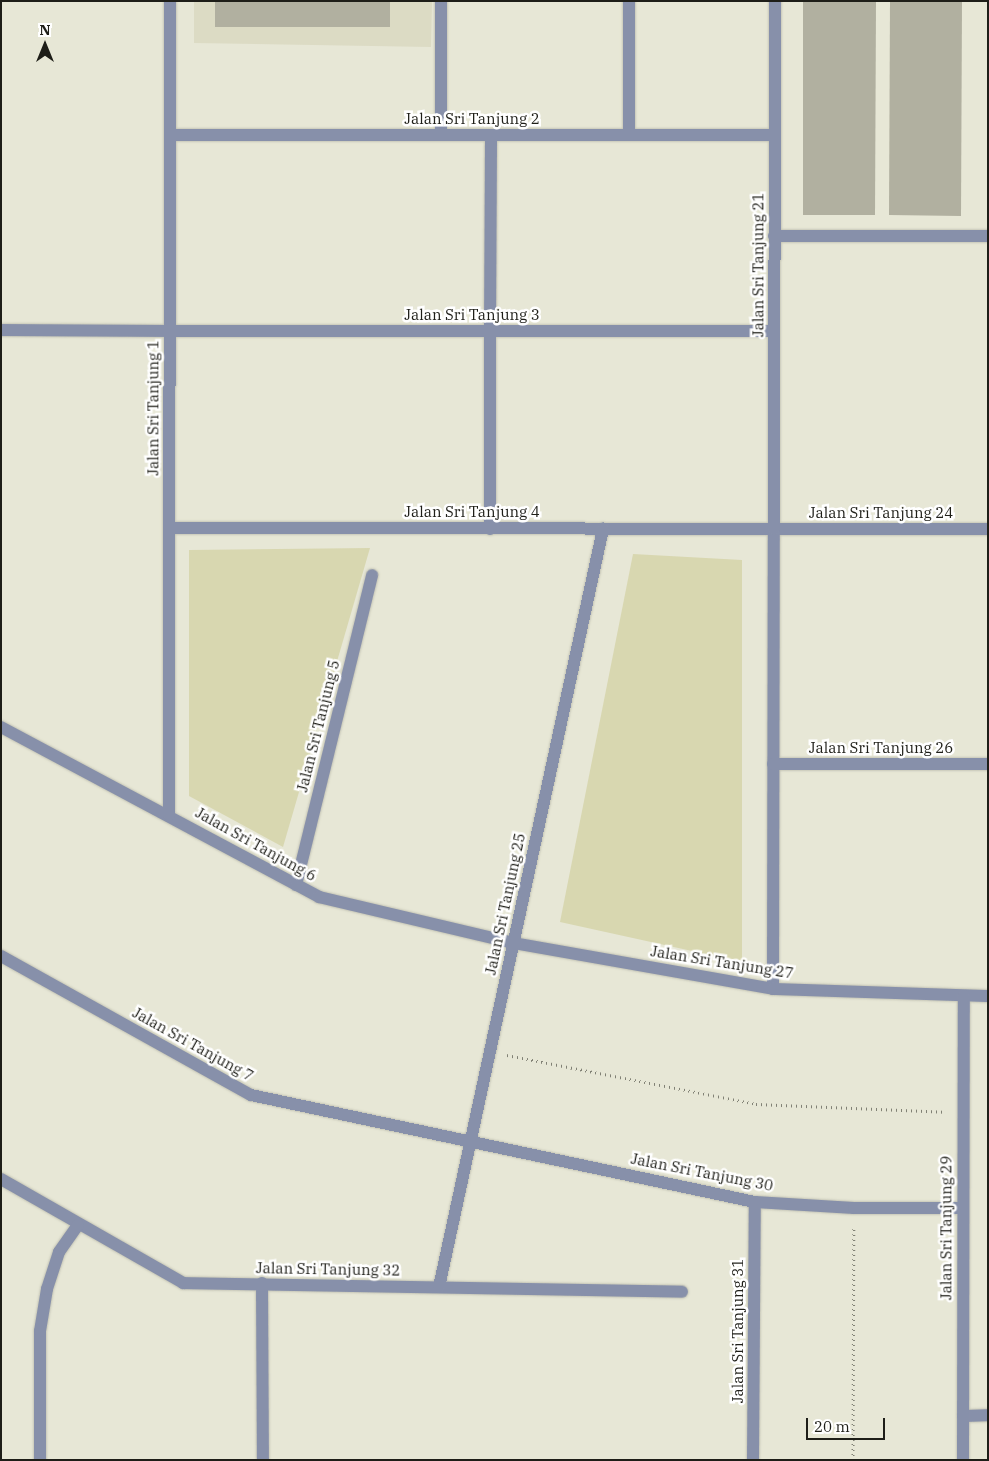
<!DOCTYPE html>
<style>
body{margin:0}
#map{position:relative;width:989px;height:1461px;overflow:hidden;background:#e7e7d6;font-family:"IBM Plex Serif",serif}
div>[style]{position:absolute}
.built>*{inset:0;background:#dcdbc4}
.green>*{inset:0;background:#d8d7b0}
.building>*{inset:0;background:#b1b0a0}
.path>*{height:3px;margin-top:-1.5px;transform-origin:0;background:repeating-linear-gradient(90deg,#818175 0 1px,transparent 0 5px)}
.roads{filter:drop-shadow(0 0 1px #c3c3b4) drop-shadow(0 0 1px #c3c3b4)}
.lane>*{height:12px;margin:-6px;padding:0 6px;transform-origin:6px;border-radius:6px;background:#8790aa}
.street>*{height:12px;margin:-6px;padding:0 6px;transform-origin:6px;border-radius:6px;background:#8790aa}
span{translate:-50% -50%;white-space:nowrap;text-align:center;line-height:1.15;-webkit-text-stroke:5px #fff;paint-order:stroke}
.street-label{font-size:15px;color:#1e1e18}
.frame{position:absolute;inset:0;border:2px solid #1e1e18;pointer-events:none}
.north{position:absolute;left:20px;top:20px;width:50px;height:50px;-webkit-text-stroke:4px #fff;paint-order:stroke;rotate:0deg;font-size:14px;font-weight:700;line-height:20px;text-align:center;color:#1e1e18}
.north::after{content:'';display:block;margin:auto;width:18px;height:22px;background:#1e1e18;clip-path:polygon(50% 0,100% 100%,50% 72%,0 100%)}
.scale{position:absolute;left:806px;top:1418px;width:79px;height:22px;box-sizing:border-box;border:2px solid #1e1e18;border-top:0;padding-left:6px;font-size:15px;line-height:18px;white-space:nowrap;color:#1e1e18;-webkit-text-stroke:4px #fff;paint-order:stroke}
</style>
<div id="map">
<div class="built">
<div style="clip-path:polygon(194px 1px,432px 1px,431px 47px,194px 43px)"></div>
</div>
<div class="green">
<div style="clip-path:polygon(370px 548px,283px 847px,189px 796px,189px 550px)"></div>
<div style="clip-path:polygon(633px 554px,742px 560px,742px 962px,560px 922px)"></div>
</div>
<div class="building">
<div style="clip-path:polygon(215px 1px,390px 1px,390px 27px,215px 27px)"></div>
<div style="clip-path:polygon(803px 1px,876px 1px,875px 215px,803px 215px)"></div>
<div style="clip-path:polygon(890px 1px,962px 1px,961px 216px,889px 215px)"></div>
</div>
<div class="path">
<div style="left:507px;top:1055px;width:254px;rotate:11.1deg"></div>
<div style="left:756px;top:1104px;width:188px;rotate:2.4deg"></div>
<div style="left:853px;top:1460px;width:234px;rotate:-89.8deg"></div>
</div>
<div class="roads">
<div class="lane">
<div style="left:774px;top:236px;width:214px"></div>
<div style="left:1px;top:330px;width:169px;rotate:0.3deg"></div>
<div style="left:490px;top:331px;width:196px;rotate:-89.7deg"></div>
<div style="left:773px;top:989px;width:460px;rotate:-89.9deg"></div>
<div style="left:262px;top:1283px;width:177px;rotate:89.7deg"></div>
<div style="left:963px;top:1416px;width:25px;rotate:-2deg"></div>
</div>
<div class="street">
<div style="left:170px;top:135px;width:604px"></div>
<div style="left:441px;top:135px;width:134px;rotate:-90deg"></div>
<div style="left:629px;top:135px;width:134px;rotate:-90deg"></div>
<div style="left:170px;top:331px;width:604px"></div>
<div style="left:490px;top:331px;width:198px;rotate:90deg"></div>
<div style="left:169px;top:528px;width:819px;rotate:0.07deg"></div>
<div style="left:774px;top:529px;width:528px;rotate:-89.89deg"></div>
<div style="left:1px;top:727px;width:361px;rotate:28.1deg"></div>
<div style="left:319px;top:897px;width:199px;rotate:13.3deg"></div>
<div style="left:513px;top:943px;width:264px;rotate:10deg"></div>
<div style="left:773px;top:989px;width:215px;rotate:1.9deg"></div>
<div style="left:773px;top:764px;width:215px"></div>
<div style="left:169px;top:814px;width:813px;rotate:-89.93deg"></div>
<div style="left:296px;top:885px;width:319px;rotate:-76.2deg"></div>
<div style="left:1px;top:956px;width:286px;rotate:29.1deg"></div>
<div style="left:251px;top:1095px;width:515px;rotate:11.99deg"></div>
<div style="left:755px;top:1202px;width:99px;rotate:3.5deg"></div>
<div style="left:854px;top:1208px;width:107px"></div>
<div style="left:1px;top:1179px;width:210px;rotate:29.7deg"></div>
<div style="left:183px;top:1283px;width:499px;rotate:1deg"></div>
<div style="left:439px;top:1287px;width:776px;rotate:-77.79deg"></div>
<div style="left:40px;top:1460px;width:129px;rotate:-90deg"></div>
<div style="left:40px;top:1331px;width:43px;rotate:-80.5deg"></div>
<div style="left:47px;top:1289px;width:39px;rotate:-72deg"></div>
<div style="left:59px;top:1252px;width:33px;rotate:-55deg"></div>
<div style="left:753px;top:1460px;width:258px;rotate:-89.6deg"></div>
<div style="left:963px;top:1460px;width:464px;rotate:-89.9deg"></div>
</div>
</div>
<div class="street-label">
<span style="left:472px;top:119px">Jalan Sri Tanjung 2</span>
<span style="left:758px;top:265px;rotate:-90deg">Jalan Sri Tanjung 21</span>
<span style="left:472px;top:315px">Jalan Sri Tanjung 3</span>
<span style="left:153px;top:408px;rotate:-90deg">Jalan Sri Tanjung 1</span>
<span style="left:472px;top:512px">Jalan Sri Tanjung 4</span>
<span style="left:881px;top:513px">Jalan Sri Tanjung 24</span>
<span style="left:318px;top:726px;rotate:-76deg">Jalan Sri Tanjung 5</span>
<span style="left:881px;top:748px">Jalan Sri Tanjung 26</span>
<span style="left:256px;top:844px;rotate:29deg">Jalan Sri Tanjung 6</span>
<span style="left:505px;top:904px;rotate:-78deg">Jalan Sri Tanjung 25</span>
<span style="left:722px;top:962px;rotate:9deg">Jalan Sri Tanjung 27</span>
<span style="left:193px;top:1044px;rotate:29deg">Jalan Sri Tanjung 7</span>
<span style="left:702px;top:1172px;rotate:11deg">Jalan Sri Tanjung 30</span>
<span style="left:946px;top:1228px;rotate:-90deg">Jalan Sri Tanjung 29</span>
<span style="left:328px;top:1269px;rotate:1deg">Jalan Sri Tanjung 32</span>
<span style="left:738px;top:1331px;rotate:-90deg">Jalan Sri Tanjung 31</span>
</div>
<div class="frame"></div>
<div class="north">N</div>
<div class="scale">20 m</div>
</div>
